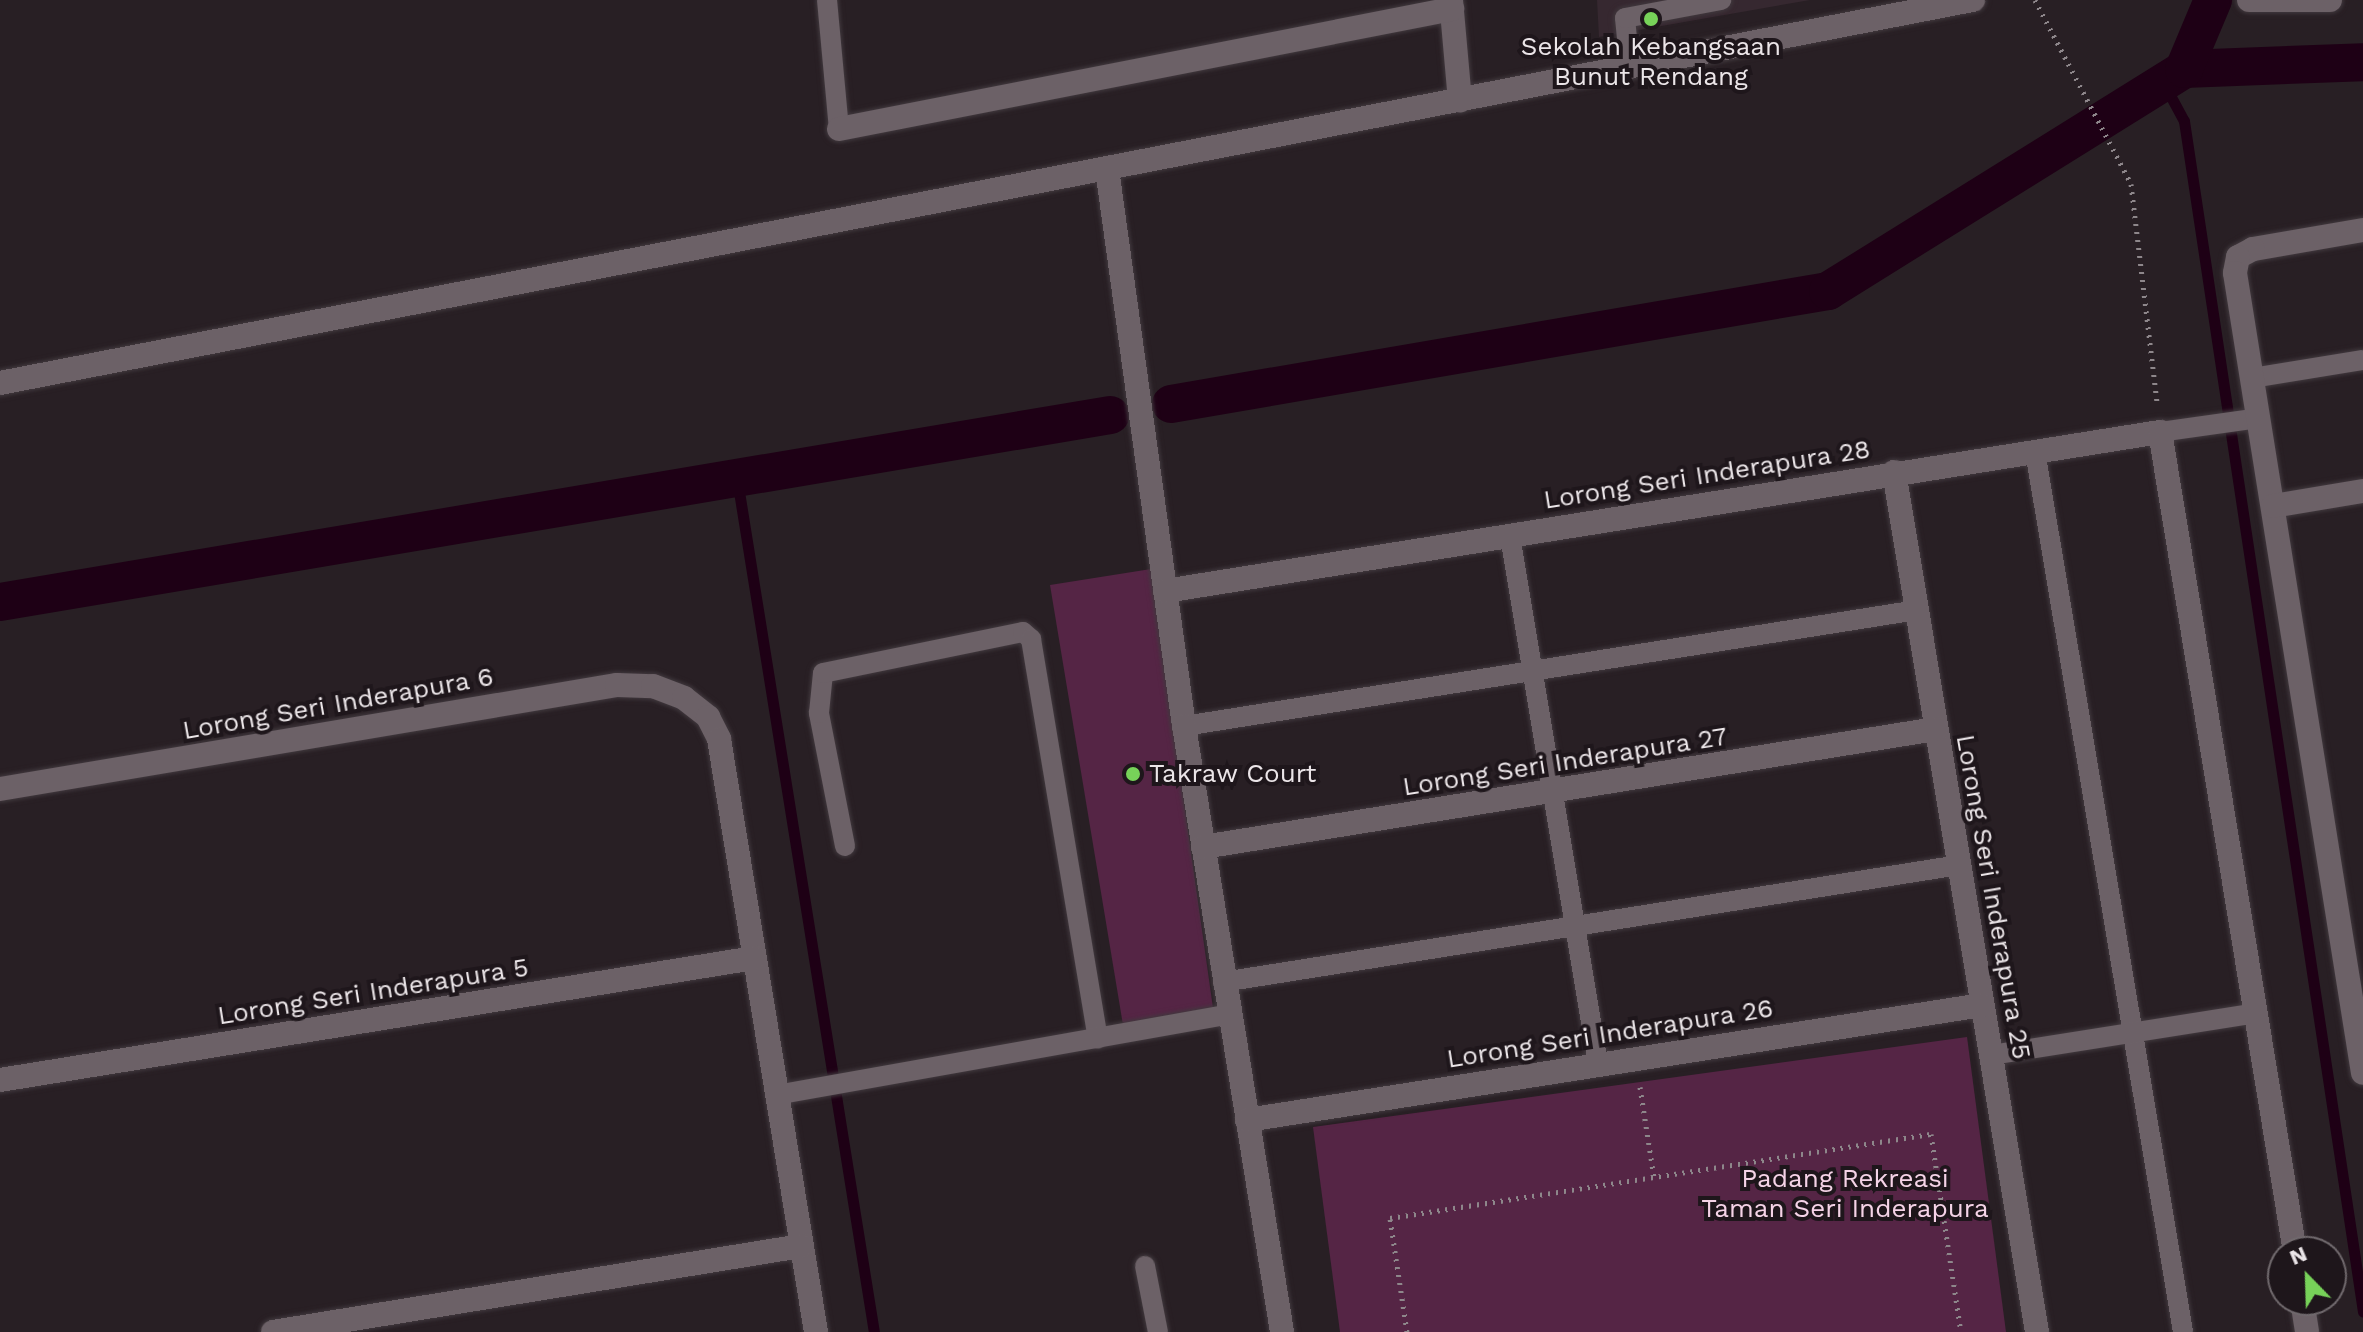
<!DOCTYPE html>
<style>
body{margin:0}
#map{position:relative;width:2363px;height:1332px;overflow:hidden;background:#281f24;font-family:"Work Sans",sans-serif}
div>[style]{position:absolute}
.built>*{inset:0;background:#362830}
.green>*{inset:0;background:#552545}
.stream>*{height:11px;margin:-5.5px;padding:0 5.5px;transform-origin:5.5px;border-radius:5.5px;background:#1e0015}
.canal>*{height:38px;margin:-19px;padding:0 19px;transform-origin:19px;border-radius:19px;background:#1e0015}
.path>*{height:5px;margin-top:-2.5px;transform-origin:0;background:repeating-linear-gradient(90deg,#8e878b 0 2px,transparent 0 8px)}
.roads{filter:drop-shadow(0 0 2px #41393e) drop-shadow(0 0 2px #41393e)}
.lane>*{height:20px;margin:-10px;padding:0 10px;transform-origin:10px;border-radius:10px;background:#6c6167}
.street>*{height:24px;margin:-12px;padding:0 12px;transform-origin:12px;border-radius:12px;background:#6c6167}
.dots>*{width:22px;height:22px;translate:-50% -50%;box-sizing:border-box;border:4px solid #1e161b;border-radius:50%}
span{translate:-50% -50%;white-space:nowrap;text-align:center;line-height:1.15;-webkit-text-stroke:8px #1e161b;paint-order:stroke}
.poi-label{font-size:26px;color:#ebe5e8}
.left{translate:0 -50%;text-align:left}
.street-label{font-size:26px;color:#ebe5e8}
.park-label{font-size:26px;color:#f5d3e7}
.north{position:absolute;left:2267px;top:1236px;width:80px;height:80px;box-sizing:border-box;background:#1e161b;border:2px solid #70696d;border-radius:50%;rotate:337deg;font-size:22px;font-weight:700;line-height:32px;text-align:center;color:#ebe5e8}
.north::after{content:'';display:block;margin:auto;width:28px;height:36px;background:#77d259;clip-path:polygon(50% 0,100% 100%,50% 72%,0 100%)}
</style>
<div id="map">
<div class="built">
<div style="clip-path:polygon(1597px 0,1810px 0,1599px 37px)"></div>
</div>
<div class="green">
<div style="clip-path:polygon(1151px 569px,1215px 1022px,1124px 1031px,1050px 585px)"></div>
<div style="clip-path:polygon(1967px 1037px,2006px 1332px,1340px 1332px,1313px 1127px)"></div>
</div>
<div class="stream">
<div style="left:2163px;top:82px;width:44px;rotate:61.7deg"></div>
<div style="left:2184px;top:121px;width:1204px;rotate:81.45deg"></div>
<div style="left:737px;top:479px;width:864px;rotate:80.88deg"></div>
</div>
<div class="canal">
<div style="left:2184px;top:69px;width:179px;rotate:-2.2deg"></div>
<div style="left:1171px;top:404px;width:667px;rotate:-9.76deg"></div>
<div style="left:1828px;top:291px;width:420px;rotate:-31.9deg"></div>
<div style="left:2184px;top:69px;width:75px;rotate:-67.2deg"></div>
<div style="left:0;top:602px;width:1126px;rotate:-9.56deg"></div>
</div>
<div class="path">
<div style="left:2035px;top:0;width:208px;rotate:62.4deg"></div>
<div style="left:2131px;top:184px;width:221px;rotate:83.2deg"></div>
<div style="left:1640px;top:1087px;width:91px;rotate:81.2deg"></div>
<div style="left:1407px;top:1332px;width:115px;rotate:-98.5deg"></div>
<div style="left:1390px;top:1218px;width:547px;rotate:-8.83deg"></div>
<div style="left:1931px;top:1134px;width:200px;rotate:81.4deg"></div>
</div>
<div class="roads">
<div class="lane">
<div style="left:827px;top:0;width:130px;rotate:84.7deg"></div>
<div style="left:1630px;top:69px;width:51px;rotate:-95.6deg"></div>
<div style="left:1625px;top:18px;width:98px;rotate:-10.6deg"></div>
<div style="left:2252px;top:378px;width:112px;rotate:-9.2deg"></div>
<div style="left:2160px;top:432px;width:100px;rotate:-8deg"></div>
<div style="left:2035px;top:451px;width:893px;rotate:80.46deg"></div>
<div style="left:1510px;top:536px;width:535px;rotate:80.54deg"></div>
<div style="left:1184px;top:726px;width:742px;rotate:-8.99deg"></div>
<div style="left:845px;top:846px;width:136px;rotate:-101.1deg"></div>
<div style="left:819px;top:713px;width:40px;rotate:-84.3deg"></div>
<div style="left:823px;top:673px;width:204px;rotate:-11.6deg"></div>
<div style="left:1023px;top:632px;width:11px;rotate:41deg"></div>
<div style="left:1031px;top:639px;width:405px;rotate:80.5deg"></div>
<div style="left:1223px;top:982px;width:745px;rotate:-9.03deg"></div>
<div style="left:1991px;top:1055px;width:268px;rotate:-9deg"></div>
<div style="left:776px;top:1095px;width:460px;rotate:-10.1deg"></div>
<div style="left:1145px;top:1266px;width:67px;rotate:78.9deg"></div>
</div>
<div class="street">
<div style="left:1451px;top:0;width:101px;rotate:84.9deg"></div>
<div style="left:2249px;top:0;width:81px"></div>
<div style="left:839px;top:129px;width:625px;rotate:-11.08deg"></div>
<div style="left:1107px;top:169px;width:562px;rotate:82.13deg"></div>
<div style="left:1184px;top:726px;width:614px;rotate:80.81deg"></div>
<div style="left:2363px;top:230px;width:112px;rotate:170.2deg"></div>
<div style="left:2253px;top:249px;width:17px;rotate:152deg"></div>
<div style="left:2238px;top:257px;width:16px;rotate:101deg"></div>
<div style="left:2235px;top:273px;width:810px;rotate:80.91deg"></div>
<div style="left:0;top:383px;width:2010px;rotate:-10.99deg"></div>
<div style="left:1894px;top:472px;width:872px;rotate:80.56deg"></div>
<div style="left:2273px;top:506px;width:91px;rotate:-9.5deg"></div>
<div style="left:1165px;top:591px;width:1008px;rotate:-9.08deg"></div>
<div style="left:2160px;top:432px;width:831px;rotate:80.65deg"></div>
<div style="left:0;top:789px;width:626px;rotate:-9.57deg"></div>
<div style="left:617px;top:685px;width:36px;rotate:2deg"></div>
<div style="left:653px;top:686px;width:33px;rotate:21deg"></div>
<div style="left:684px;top:698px;width:31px;rotate:38deg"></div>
<div style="left:708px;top:717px;width:25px;rotate:63deg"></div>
<div style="left:719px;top:739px;width:601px;rotate:80.71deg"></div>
<div style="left:1203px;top:847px;width:742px;rotate:-9.15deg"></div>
<div style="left:0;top:1080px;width:764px;rotate:-9.19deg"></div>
<div style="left:1247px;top:1120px;width:744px;rotate:-8.89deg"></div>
<div style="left:2302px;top:1300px;width:32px;rotate:81deg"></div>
<div style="left:273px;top:1332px;width:535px;rotate:-9.25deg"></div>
</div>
</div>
<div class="dots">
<div style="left:1651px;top:19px;background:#77d259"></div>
<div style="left:1133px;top:774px;background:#77d259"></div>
</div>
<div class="poi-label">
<span style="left:1651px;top:62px">Sekolah Kebangsaan<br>Bunut Rendang</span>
<span class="left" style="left:1149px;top:774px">Takraw Court</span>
</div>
<div class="street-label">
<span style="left:1707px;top:475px;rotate:-9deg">Lorong Seri Inderapura 28</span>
<span style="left:338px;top:704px;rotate:-10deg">Lorong Seri Inderapura 6</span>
<span style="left:1565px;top:762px;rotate:-9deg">Lorong Seri Inderapura 27</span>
<span style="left:1993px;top:897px;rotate:80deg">Lorong Seri Inderapura 25</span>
<span style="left:373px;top:992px;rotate:-9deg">Lorong Seri Inderapura 5</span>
<span style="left:1610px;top:1034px;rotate:-9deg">Lorong Seri Inderapura 26</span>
</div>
<div class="park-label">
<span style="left:1845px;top:1194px">Padang Rekreasi<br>Taman Seri Inderapura</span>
</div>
<div class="north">N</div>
</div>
